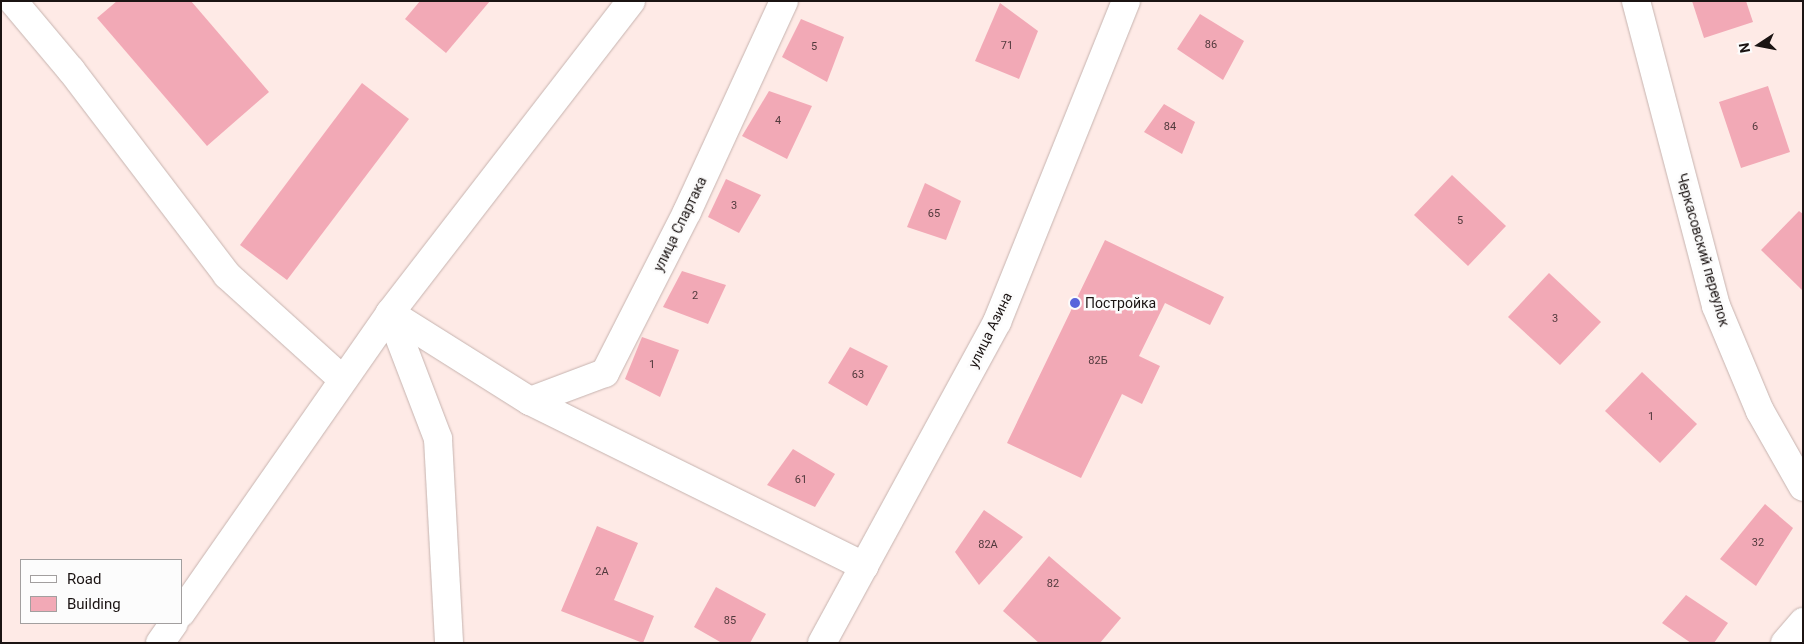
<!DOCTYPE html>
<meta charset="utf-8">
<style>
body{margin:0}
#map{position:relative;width:1804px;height:644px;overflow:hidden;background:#feeae6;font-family:Roboto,sans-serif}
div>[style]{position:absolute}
.building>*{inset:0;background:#f2a9b6}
.roads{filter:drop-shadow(0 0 1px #c6b3af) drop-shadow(0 0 1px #c6b3af)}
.street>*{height:28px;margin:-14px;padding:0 14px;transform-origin:14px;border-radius:14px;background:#fff}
.primary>*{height:28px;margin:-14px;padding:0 14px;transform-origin:14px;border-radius:14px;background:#fff}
.dots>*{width:14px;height:14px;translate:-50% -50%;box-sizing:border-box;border:2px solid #fcfcfc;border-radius:50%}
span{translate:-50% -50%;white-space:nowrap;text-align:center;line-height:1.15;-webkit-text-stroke:5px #fcfcfc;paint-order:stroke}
.number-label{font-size:11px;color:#51393c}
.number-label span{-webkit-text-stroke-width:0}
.street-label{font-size:14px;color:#1b1413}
.poi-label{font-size:14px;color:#1b1413}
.left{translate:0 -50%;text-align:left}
.frame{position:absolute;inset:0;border:2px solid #1b1413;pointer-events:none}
.legend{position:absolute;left:20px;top:559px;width:162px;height:65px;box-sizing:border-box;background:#fcfcfc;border:1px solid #a29f9f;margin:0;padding:6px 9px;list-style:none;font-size:15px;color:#1b1413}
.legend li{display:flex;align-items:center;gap:10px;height:25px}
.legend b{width:25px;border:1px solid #a29f9f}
.north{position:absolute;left:1734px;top:20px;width:50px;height:50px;-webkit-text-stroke:4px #fcfcfc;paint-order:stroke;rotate:259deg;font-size:14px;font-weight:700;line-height:20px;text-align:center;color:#1b1413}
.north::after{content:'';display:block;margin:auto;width:18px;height:22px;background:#1b1413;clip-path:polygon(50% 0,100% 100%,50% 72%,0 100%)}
</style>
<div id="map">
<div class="building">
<div style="clip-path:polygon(117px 1px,191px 1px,269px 92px,207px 146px,97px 18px)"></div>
<div style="clip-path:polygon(420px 1px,490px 1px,446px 53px,405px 19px)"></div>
<div style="clip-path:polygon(1692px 1px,1746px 1px,1753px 22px,1704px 38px)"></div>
<div style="clip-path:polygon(1000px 3px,1038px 31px,1019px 79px,975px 61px)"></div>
<div style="clip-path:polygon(1200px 14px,1244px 41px,1223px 80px,1177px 49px)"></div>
<div style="clip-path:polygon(801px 19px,844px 37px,827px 82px,782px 57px)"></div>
<div style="clip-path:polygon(362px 83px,409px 119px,287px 280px,240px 245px)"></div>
<div style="clip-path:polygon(1768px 86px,1790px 152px,1741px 168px,1719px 102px)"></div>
<div style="clip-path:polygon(769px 91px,812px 106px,787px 159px,742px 136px)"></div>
<div style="clip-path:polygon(1164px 104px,1195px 122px,1182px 154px,1144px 132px)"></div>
<div style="clip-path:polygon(1452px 175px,1506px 226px,1468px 266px,1414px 215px)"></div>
<div style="clip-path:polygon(726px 179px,761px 195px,739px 233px,708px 217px)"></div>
<div style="clip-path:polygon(925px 183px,961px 201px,946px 240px,907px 227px)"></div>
<div style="clip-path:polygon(1799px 211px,1803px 214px,1803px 291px,1761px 250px)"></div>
<div style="clip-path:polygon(1105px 240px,1224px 297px,1210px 325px,1165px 303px,1139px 356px,1160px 366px,1142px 404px,1122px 394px,1081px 478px,1007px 443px)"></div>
<div style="clip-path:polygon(682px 271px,726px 285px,708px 324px,663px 307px)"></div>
<div style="clip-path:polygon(1549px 273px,1601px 322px,1560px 365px,1508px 317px)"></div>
<div style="clip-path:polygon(642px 337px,679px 350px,660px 397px,625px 379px)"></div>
<div style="clip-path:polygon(850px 347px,888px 366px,867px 406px,828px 383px)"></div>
<div style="clip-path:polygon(1642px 372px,1697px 424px,1660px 463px,1605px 411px)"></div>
<div style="clip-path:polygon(793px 449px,835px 474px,815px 507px,767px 485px)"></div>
<div style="clip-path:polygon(1765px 504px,1793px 528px,1756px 586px,1720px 559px)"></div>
<div style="clip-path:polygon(984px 510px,1023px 537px,979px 585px,955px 552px)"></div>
<div style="clip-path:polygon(597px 526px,638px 543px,614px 600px,654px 616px,643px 643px,561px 611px)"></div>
<div style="clip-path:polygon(1049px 556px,1121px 618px,1100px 643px,1039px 643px,1003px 611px)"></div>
<div style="clip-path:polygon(716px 587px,766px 614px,750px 643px,722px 643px,694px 627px)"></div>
<div style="clip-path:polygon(1686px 595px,1728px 623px,1714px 643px,1691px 643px,1662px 623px)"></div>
</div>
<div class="roads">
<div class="street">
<div style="left:13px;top:1px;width:90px;rotate:50deg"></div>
<div style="left:71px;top:70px;width:258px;rotate:52.7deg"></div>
<div style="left:227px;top:275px;width:155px;rotate:42.1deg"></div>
<div style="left:1636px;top:1px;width:315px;rotate:75.3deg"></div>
<div style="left:1716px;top:306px;width:114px;rotate:67.3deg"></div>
<div style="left:1760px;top:411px;width:87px;rotate:60.5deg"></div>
<div style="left:390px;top:313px;width:165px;rotate:32.2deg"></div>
<div style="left:530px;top:401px;width:373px;rotate:26.3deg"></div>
<div style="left:390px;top:313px;width:135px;rotate:69.1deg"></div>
<div style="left:438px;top:439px;width:204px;rotate:86.9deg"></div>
<div style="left:530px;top:401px;width:80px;rotate:-20.5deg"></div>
<div style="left:605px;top:373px;width:181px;rotate:-63deg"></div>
<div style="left:687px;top:212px;width:232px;rotate:-65.3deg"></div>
<div style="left:822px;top:643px;width:366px;rotate:-61.4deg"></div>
<div style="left:997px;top:322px;width:346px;rotate:-68.1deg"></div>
<div style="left:1785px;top:643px;width:28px;rotate:-49deg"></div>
</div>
<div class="primary">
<div style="left:181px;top:613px;width:366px;rotate:-55.1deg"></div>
<div style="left:390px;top:313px;width:394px;rotate:-52.3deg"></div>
<div style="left:160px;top:643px;width:24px;rotate:-55deg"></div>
</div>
</div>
<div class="dots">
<div style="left:1075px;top:303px;background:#5864db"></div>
</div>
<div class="number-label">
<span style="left:1211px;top:45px">86</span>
<span style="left:1007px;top:46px">71</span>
<span style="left:814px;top:47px">5</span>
<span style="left:778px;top:121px">4</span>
<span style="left:1170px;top:127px">84</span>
<span style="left:1755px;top:127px">6</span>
<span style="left:734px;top:206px">3</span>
<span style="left:934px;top:214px">65</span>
<span style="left:1460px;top:221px">5</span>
<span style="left:695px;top:296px">2</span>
<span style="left:1555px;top:319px">3</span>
<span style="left:1098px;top:361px">82Б</span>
<span style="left:652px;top:365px">1</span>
<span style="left:858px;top:375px">63</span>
<span style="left:1651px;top:417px">1</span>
<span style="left:801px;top:480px">61</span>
<span style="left:1758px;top:543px">32</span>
<span style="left:988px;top:545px">82А</span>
<span style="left:602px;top:572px">2А</span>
<span style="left:1053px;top:584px">82</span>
<span style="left:730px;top:621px">85</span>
</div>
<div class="street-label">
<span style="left:680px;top:224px;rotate:-64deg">улица Спартака</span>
<span style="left:1703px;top:250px;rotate:74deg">Черкасовский переулок</span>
<span style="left:990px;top:330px;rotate:-64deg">улица Азина</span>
</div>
<div class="poi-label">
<span class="left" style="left:1085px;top:303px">Постройка</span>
</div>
<div class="frame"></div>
<ul class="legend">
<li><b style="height:6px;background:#fff"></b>Road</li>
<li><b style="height:14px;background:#f2a9b6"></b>Building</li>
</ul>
<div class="north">N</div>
</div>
